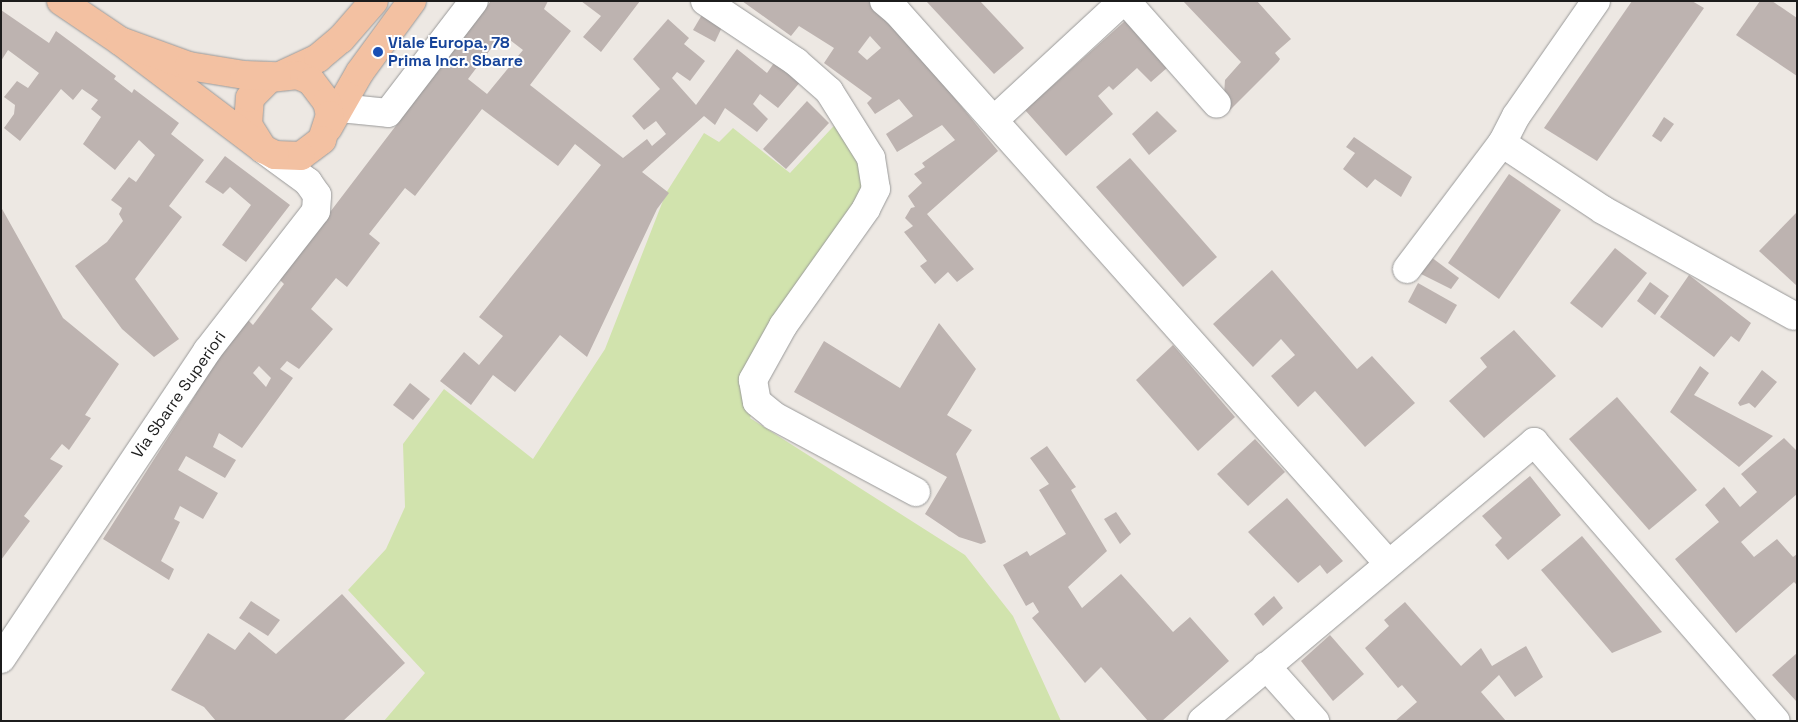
<!DOCTYPE html>
<style>
body{margin:0}
#map{position:relative;width:1798px;height:722px;overflow:hidden;background:#ede8e3;font-family:"Space Grotesk",sans-serif}
div>[style]{position:absolute}
.grass>*{inset:0;background:#d1e3ad}
.building>*{inset:0;background:#bdb3b0}
.roads{filter:drop-shadow(0 0 1px #999) drop-shadow(0 0 1px #999)}
.minor>*{height:28px;margin:-14px;padding:0 14px;transform-origin:14px;border-radius:14px;background:#fff}
.major>*{height:28px;margin:-14px;padding:0 14px;transform-origin:14px;border-radius:14px;background:#f3c1a2}
.dots>*{width:14px;height:14px;translate:-50% -50%;box-sizing:border-box;border:2px solid #fff;border-radius:50%}
span{translate:-50% -50%;white-space:nowrap;text-align:center;line-height:1.15;-webkit-text-stroke:4px #fff;paint-order:stroke}
.transit-label{font-size:16px;color:#164399;font-weight:700}
.left{translate:0 -50%;text-align:left}
.street-label{font-size:16px;color:#1c1c1c}
.frame{position:absolute;inset:0;border:2px solid #1c1c1c;pointer-events:none}
</style>
<div id="map">
<div class="grass">
<div style="clip-path:polygon(844px 115px,876px 189px,783px 326px,750px 418px,965px 555px,1013px 616px,1061px 721px,384px 721px,425px 673px,348px 590px,386px 549px,405px 507px,403px 444px,444px 389px,533px 459px,605px 349px,666px 193px,704px 133px,719px 142px,733px 128px,790px 173px)"></div>
</div>
<div class="building">
<div style="clip-path:polygon(evenodd,491px 1px,548px 1px,544px 9px,571px 31px,530px 85px,623px 158px,647px 139px,652px 146px,666px 134px,656px 121px,644px 130px,632px 116px,660px 89px,633px 59px,668px 19px,689px 38px,684px 44px,705px 61px,690px 81px,677px 72px,672px 78px,696px 105px,737px 49px,767px 73px,776px 60px,802px 80px,778px 108px,760px 94px,753px 104px,768px 119px,757px 132px,725px 108px,715px 125px,704px 116px,642px 172px,669px 193px,657px 209px,587px 357px,560px 335px,515px 392px,493px 375px,471px 405px,440px 381px,464px 352px,479px 365px,503px 336px,479px 317px,601px 165px,575px 144px,558px 166px,482px 109px,415px 196px,405px 188px,369px 234px,380px 243px,347px 287px,336px 278px,311px 309px,333px 329px,299px 369px,287px 361px,280px 369px,293px 378px,242px 448px,219px 433px,213px 447px,236px 460px,225px 478px,186px 456px,178px 470px,218px 493px,203px 519px,180px 506px,174px 519px,180px 522px,161px 561px,174px 569px,169px 580px,103px 539px,194px 397px,220px 349px,247px 319px,253px 325px,284px 284px,279px 279px,491px 1px,502px 34px,523px 50px,487px 94px,468px 79px,502px 34px,491px 1px,259px 366px,271px 378px,266px 387px,253px 373px,259px 366px)"></div>
<div style="clip-path:polygon(581px 1px,640px 1px,601px 52px,583px 37px,601px 16px)"></div>
<div style="clip-path:polygon(evenodd,742px 1px,868px 1px,886px 14px,998px 151px,927px 214px,974px 269px,957px 282px,948px 272px,935px 284px,920px 266px,927px 261px,904px 232px,913px 226px,905px 218px,911px 208px,915px 207px,908px 196px,922px 183px,914px 174px,925px 167px,922px 163px,955px 140px,942px 125px,897px 152px,886px 134px,913px 116px,899px 99px,875px 114px,867px 103px,872px 98px,824px 63px,834px 48px,799px 26px,791px 36px,742px 1px,870px 36px,881px 48px,867px 60px,858px 52px,870px 36px)"></div>
<div style="clip-path:polygon(926px 1px,980px 1px,1024px 48px,994px 74px)"></div>
<div style="clip-path:polygon(1183px 1px,1257px 1px,1291px 39px,1275px 53px,1280px 59px,1278px 62px,1229px 111px,1224px 95px,1225px 80px,1241px 62px)"></div>
<div style="clip-path:polygon(1632px 1px,1692px 1px,1704px 8px,1597px 161px,1544px 128px)"></div>
<div style="clip-path:polygon(1760px 1px,1772px 1px,1797px 18px,1797px 76px,1736px 35px)"></div>
<div style="clip-path:polygon(1px 10px,49px 43px,56px 31px,75px 45px,116px 76px,114px 79px,132px 93px,134px 89px,179px 123px,171px 134px,204px 160px,169px 206px,182px 217px,135px 279px,179px 339px,154px 357px,122px 329px,75px 266px,107px 242px,123px 221px,119px 214px,122px 208px,111px 200px,129px 177px,136px 182px,155px 155px,139px 140px,115px 170px,83px 144px,101px 117px,91px 109px,98px 100px,82px 89px,73px 100px,61px 89px,20px 141px,4px 128px,14px 114px,15px 105px,4px 97px,17px 81px,28px 88px,39px 73px,8px 50px,1px 61px)"></div>
<div style="clip-path:polygon(703px 13px,723px 25px,715px 42px,693px 30px)"></div>
<div style="clip-path:polygon(1125px 21px,1140px 38px,1144px 35px,1168px 67px,1151px 82px,1137px 68px,1113px 90px,1109px 86px,1098px 96px,1113px 114px,1066px 156px,1025px 110px)"></div>
<div style="clip-path:polygon(807px 101px,829px 123px,786px 169px,763px 149px)"></div>
<div style="clip-path:polygon(1157px 111px,1177px 131px,1149px 155px,1132px 134px)"></div>
<div style="clip-path:polygon(1664px 117px,1674px 124px,1661px 142px,1652px 136px)"></div>
<div style="clip-path:polygon(1354px 137px,1412px 177px,1401px 197px,1375px 179px,1367px 188px,1343px 169px,1355px 153px,1346px 147px)"></div>
<div style="clip-path:polygon(225px 156px,290px 205px,246px 262px,222px 245px,251px 205px,230px 187px,223px 194px,205px 182px)"></div>
<div style="clip-path:polygon(1130px 158px,1217px 257px,1183px 287px,1096px 187px)"></div>
<div style="clip-path:polygon(1509px 174px,1561px 210px,1499px 299px,1448px 263px)"></div>
<div style="clip-path:polygon(1px 207px,63px 318px,119px 364px,85px 415px,91px 418px,69px 450px,62px 444px,50px 459px,63px 466px,24px 516px,30px 521px,1px 560px)"></div>
<div style="clip-path:polygon(1797px 212px,1797px 286px,1759px 251px)"></div>
<div style="clip-path:polygon(1615px 248px,1647px 273px,1602px 328px,1570px 303px)"></div>
<div style="clip-path:polygon(1431px 257px,1459px 278px,1451px 289px,1419px 273px)"></div>
<div style="clip-path:polygon(1272px 270px,1357px 369px,1372px 356px,1415px 403px,1365px 447px,1315px 391px,1298px 407px,1271px 376px,1295px 355px,1281px 339px,1253px 367px,1213px 324px)"></div>
<div style="clip-path:polygon(1689px 275px,1751px 323px,1739px 342px,1731px 336px,1714px 357px,1660px 317px)"></div>
<div style="clip-path:polygon(1650px 282px,1669px 296px,1655px 315px,1637px 301px)"></div>
<div style="clip-path:polygon(1418px 283px,1457px 305px,1446px 324px,1408px 302px)"></div>
<div style="clip-path:polygon(939px 323px,976px 369px,947px 415px,972px 430px,956px 454px,986px 542px,981px 544px,959px 537px,925px 514px,947px 477px,794px 392px,824px 341px,900px 388px)"></div>
<div style="clip-path:polygon(1514px 330px,1556px 376px,1484px 438px,1449px 401px,1487px 367px,1480px 358px)"></div>
<div style="clip-path:polygon(1173px 345px,1235px 417px,1198px 451px,1136px 380px)"></div>
<div style="clip-path:polygon(1700px 366px,1709px 373px,1694px 395px,1773px 436px,1739px 467px,1670px 412px)"></div>
<div style="clip-path:polygon(1762px 370px,1777px 382px,1755px 408px,1749px 403px,1740px 406px,1738px 403px)"></div>
<div style="clip-path:polygon(410px 383px,430px 399px,413px 420px,393px 405px)"></div>
<div style="clip-path:polygon(1617px 397px,1697px 490px,1649px 530px,1569px 439px)"></div>
<div style="clip-path:polygon(1784px 438px,1797px 451px,1797px 494px,1741px 542px,1754px 557px,1777px 539px,1793px 557px,1797px 554px,1797px 585px,1794px 582px,1736px 633px,1675px 559px,1719px 522px,1705px 505px,1724px 487px,1740px 507px,1757px 492px,1741px 474px)"></div>
<div style="clip-path:polygon(1255px 439px,1285px 472px,1248px 506px,1217px 474px)"></div>
<div style="clip-path:polygon(1047px 446px,1076px 487px,1071px 490px,1107px 551px,1068px 587px,1082px 608px,1121px 574px,1173px 632px,1190px 617px,1229px 661px,1162px 721px,1148px 721px,1101px 667px,1085px 683px,1032px 618px,1039px 612px,1033px 602px,1026px 606px,1003px 565px,1027px 551px,1030px 556px,1066px 534px,1039px 490px,1049px 484px,1030px 458px)"></div>
<div style="clip-path:polygon(1530px 476px,1561px 515px,1508px 560px,1495px 545px,1502px 538px,1482px 516px)"></div>
<div style="clip-path:polygon(1287px 498px,1343px 561px,1327px 574px,1320px 565px,1298px 583px,1248px 532px)"></div>
<div style="clip-path:polygon(1116px 512px,1131px 534px,1120px 544px,1104px 519px)"></div>
<div style="clip-path:polygon(1582px 536px,1662px 632px,1612px 653px,1541px 570px)"></div>
<div style="clip-path:polygon(342px 594px,405px 663px,343px 721px,216px 721px,204px 707px,171px 690px,208px 633px,235px 650px,249px 632px,276px 654px)"></div>
<div style="clip-path:polygon(1274px 596px,1283px 608px,1263px 626px,1254px 614px)"></div>
<div style="clip-path:polygon(251px 601px,280px 620px,268px 636px,239px 618px)"></div>
<div style="clip-path:polygon(1405px 602px,1461px 666px,1481px 648px,1492px 666px,1526px 646px,1543px 677px,1515px 697px,1499px 675px,1481px 692px,1506px 721px,1395px 721px,1417px 702px,1402px 685px,1398px 688px,1365px 648px,1389px 626px,1384px 620px)"></div>
<div style="clip-path:polygon(1330px 635px,1364px 674px,1333px 701px,1301px 661px)"></div>
<div style="clip-path:polygon(1797px 653px,1797px 702px,1772px 675px)"></div>
</div>
<div class="roads">
<div class="minor">
<div style="left:705px;top:1px;width:110px;rotate:33.8deg"></div>
<div style="left:796px;top:62px;width:44px;rotate:41.3deg"></div>
<div style="left:829px;top:91px;width:79px;rotate:57.9deg"></div>
<div style="left:871px;top:158px;width:31px;rotate:81deg"></div>
<div style="left:876px;top:189px;width:22px;rotate:117deg"></div>
<div style="left:866px;top:209px;width:143px;rotate:125.4deg"></div>
<div style="left:783px;top:326px;width:62px;rotate:119.1deg"></div>
<div style="left:753px;top:380px;width:22px;rotate:80deg"></div>
<div style="left:757px;top:402px;width:22px;rotate:39deg"></div>
<div style="left:774px;top:416px;width:161px;rotate:28.2deg"></div>
<div style="left:884px;top:1px;width:17px;rotate:40deg"></div>
<div style="left:897px;top:12px;width:737px;rotate:48.3deg"></div>
<div style="left:1126px;top:1px;width:137px;rotate:48.5deg"></div>
<div style="left:1596px;top:1px;width:140px;rotate:124.8deg"></div>
<div style="left:1516px;top:116px;width:30px;rotate:117deg"></div>
<div style="left:1502px;top:143px;width:121px;rotate:33.6deg"></div>
<div style="left:1603px;top:210px;width:218px;rotate:29deg"></div>
<div style="left:327px;top:102px;width:14px;rotate:25deg"></div>
<div style="left:340px;top:108px;width:48px;rotate:5.9deg"></div>
<div style="left:388px;top:113px;width:141px;rotate:-52.5deg"></div>
<div style="left:994px;top:120px;width:176px;rotate:-42.7deg"></div>
<div style="left:1407px;top:269px;width:158px;rotate:-53deg"></div>
<div style="left:1px;top:659px;width:371px;rotate:-56.2deg"></div>
<div style="left:207px;top:351px;width:177px;rotate:-52.1deg"></div>
<div style="left:316px;top:211px;width:16px;rotate:-86deg"></div>
<div style="left:317px;top:195px;width:16px;rotate:-125deg"></div>
<div style="left:308px;top:182px;width:56px;rotate:-143.7deg"></div>
<div style="left:1266px;top:666px;width:74px;rotate:48.3deg"></div>
<div style="left:1202px;top:721px;width:434px;rotate:-40deg"></div>
<div style="left:1534px;top:442px;width:369px;rotate:49.1deg"></div>
</div>
<div class="major">
<div style="left:61px;top:1px;width:71px;rotate:34.1deg"></div>
<div style="left:284px;top:74px;width:38px;rotate:-25deg"></div>
<div style="left:318px;top:58px;width:30px;rotate:-40deg"></div>
<div style="left:341px;top:39px;width:50px;rotate:-49deg"></div>
<div style="left:328px;top:128px;width:64px;rotate:-60.3deg"></div>
<div style="left:360px;top:72px;width:88px;rotate:-53.8deg"></div>
<div style="left:263px;top:149px;width:28px;rotate:-122deg"></div>
<div style="left:248px;top:125px;width:27px;rotate:-86deg"></div>
<div style="left:250px;top:98px;width:28px;rotate:-45deg"></div>
<div style="left:270px;top:78px;width:28px;rotate:-6deg"></div>
<div style="left:298px;top:75px;width:14px;rotate:25deg"></div>
<div style="left:311px;top:81px;width:26px;rotate:53deg"></div>
<div style="left:327px;top:102px;width:13px;rotate:77deg"></div>
<div style="left:330px;top:115px;width:26px;rotate:108deg"></div>
<div style="left:322px;top:140px;width:26px;rotate:143deg"></div>
<div style="left:301px;top:156px;width:26px;rotate:-178deg"></div>
<div style="left:275px;top:155px;width:13px;rotate:-153deg"></div>
<div style="left:263px;top:149px;width:179px;rotate:-142.9deg"></div>
<div style="left:120px;top:41px;width:73px;rotate:19.9deg"></div>
<div style="left:189px;top:66px;width:56px;rotate:9.3deg"></div>
<div style="left:244px;top:75px;width:33px;rotate:2deg"></div>
</div>
</div>
<div class="dots">
<div style="left:378px;top:52px;background:#1a4fb4"></div>
</div>
<div class="transit-label">
<span class="left" style="left:388px;top:52px">Viale Europa, 78<br>Prima Incr. Sbarre</span>
</div>
<div class="street-label">
<span style="left:179px;top:395px;rotate:-55deg">Via Sbarre Superiori</span>
</div>
<div class="frame"></div>
</div>
